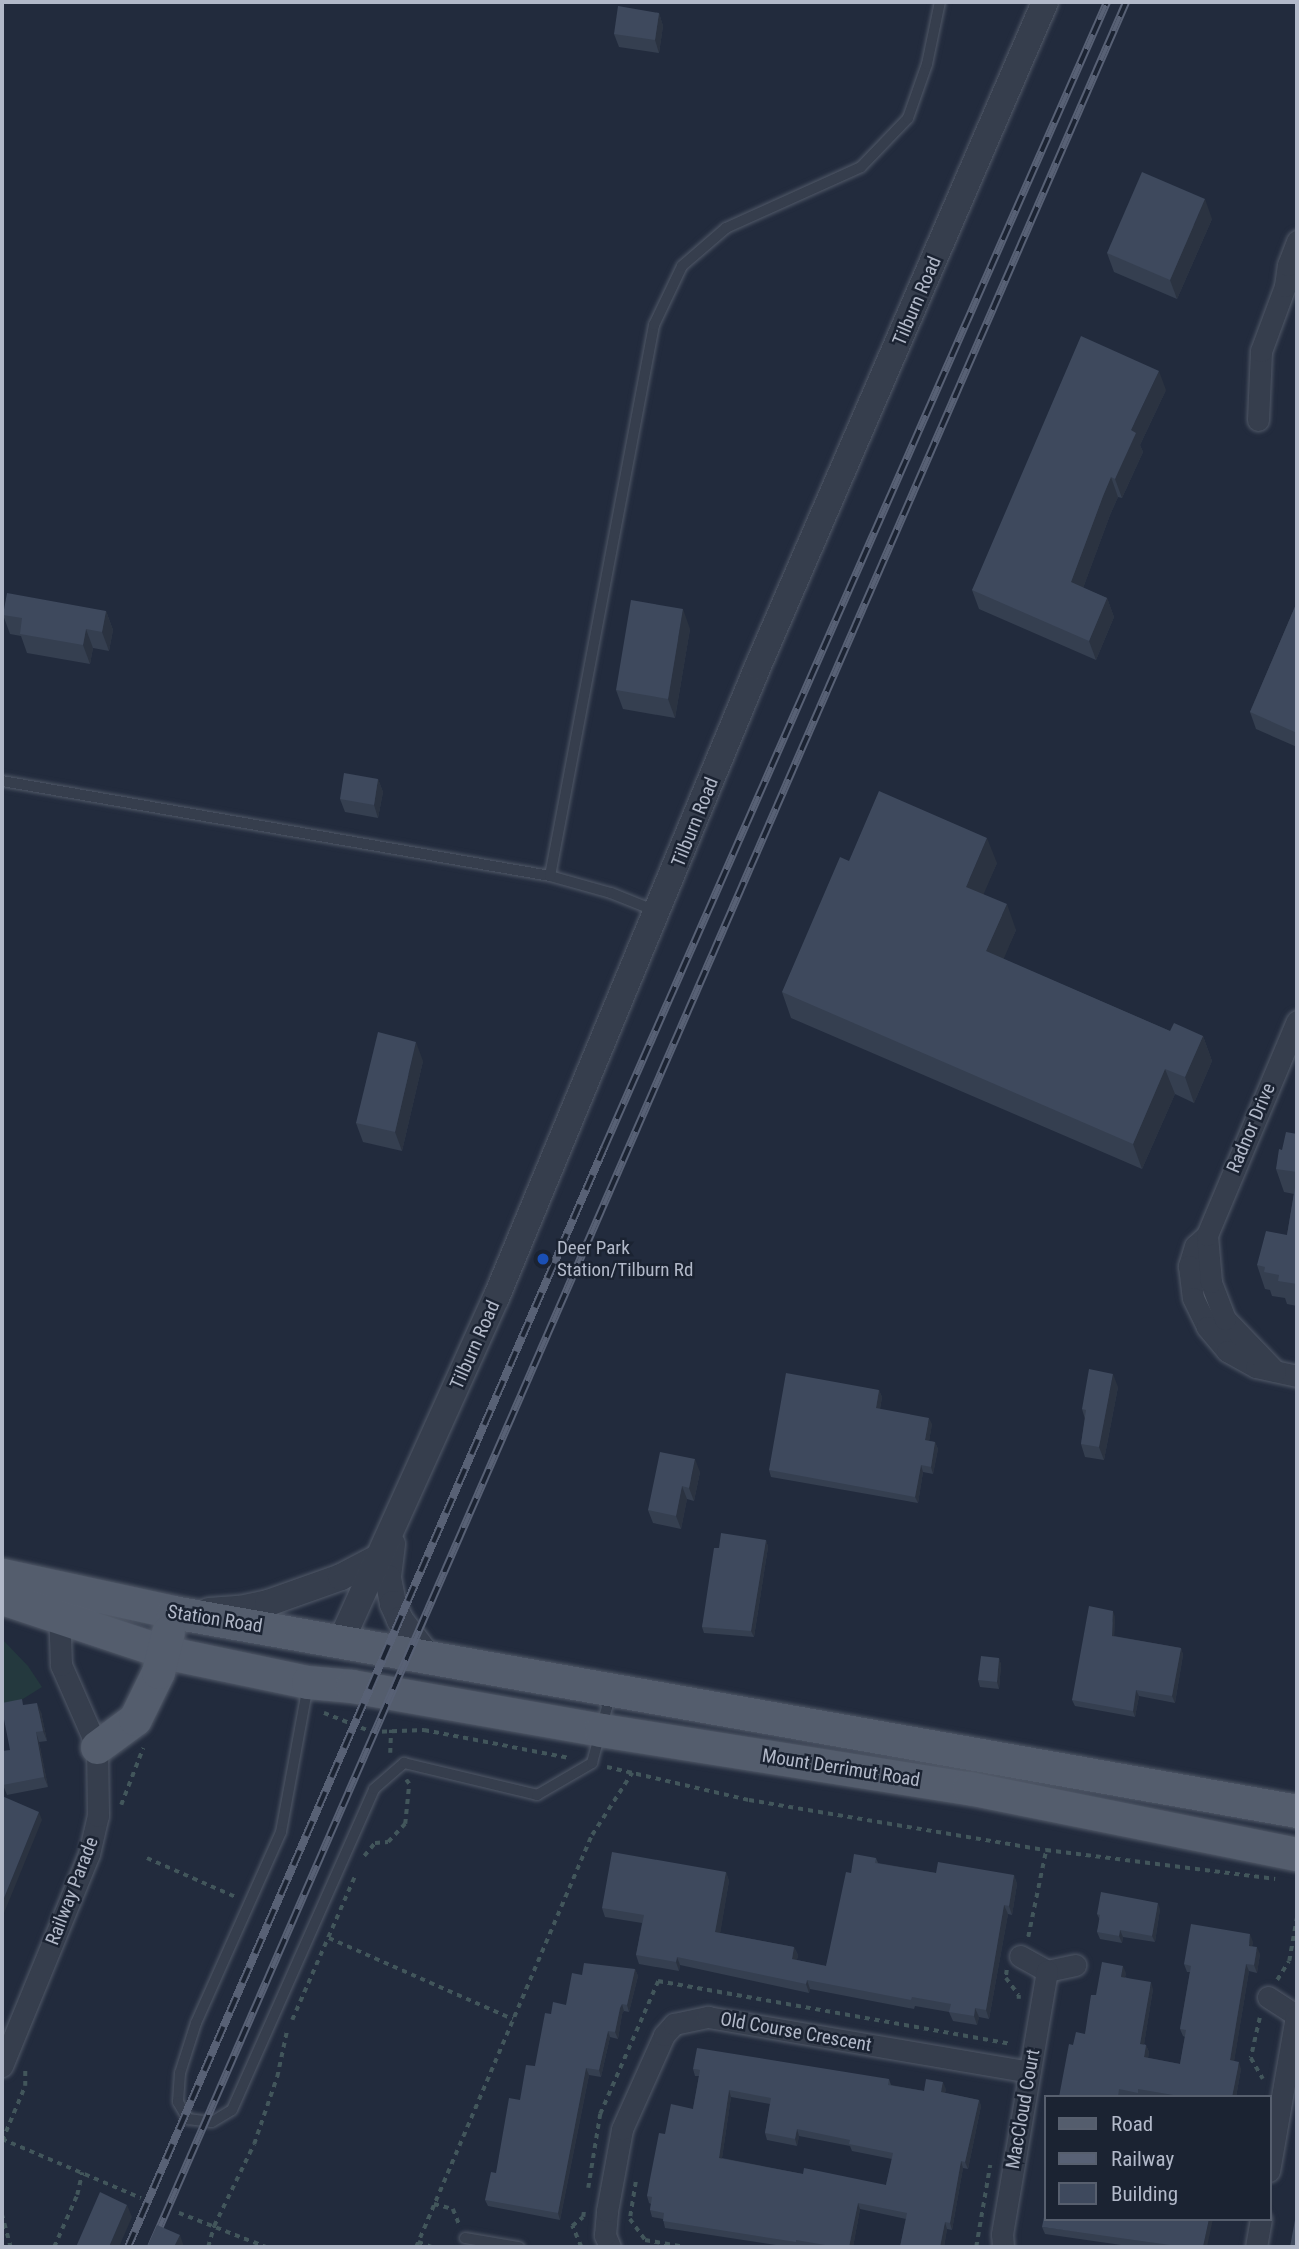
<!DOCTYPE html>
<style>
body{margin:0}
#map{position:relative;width:1299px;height:2249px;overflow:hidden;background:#222b3d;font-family:"Roboto Condensed",sans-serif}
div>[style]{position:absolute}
.green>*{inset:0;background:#24393e}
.path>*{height:3.5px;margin-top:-1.75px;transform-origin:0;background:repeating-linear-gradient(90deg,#42565b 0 5px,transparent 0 10px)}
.roads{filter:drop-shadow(0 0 2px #515968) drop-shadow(0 0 2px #515968)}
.service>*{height:10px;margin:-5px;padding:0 5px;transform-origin:5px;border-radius:5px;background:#363e4d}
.minor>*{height:21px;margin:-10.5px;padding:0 10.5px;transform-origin:10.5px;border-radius:10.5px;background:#363e4d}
.tertiary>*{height:26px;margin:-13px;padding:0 13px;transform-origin:13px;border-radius:13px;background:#363e4d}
.primary>*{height:33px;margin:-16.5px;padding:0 16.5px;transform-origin:16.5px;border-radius:16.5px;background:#545d6d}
.rail>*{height:8px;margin-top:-4px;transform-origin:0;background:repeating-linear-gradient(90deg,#1b2332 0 16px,#586175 0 32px);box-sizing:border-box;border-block:2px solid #586175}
.wall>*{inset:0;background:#353f50}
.shaded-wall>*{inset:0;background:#2b3341}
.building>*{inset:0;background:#3e495d}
.dots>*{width:19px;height:19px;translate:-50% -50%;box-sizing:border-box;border:4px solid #1b2332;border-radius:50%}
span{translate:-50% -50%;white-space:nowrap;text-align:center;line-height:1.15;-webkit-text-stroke:5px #1b2332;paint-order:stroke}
.street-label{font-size:19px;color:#b2b9c9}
.poi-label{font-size:19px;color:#b2b9c9}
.left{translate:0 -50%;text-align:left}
.frame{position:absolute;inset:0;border:4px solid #b2b9c9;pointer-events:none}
.legend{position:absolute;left:1044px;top:2095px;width:228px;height:126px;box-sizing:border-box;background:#1b2332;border:2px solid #575f6e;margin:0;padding:9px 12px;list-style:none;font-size:21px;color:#b2b9c9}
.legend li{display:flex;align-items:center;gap:14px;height:35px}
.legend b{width:35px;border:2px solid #575f6e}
</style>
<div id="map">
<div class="green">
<div style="clip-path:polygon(2px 1639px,28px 1666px,42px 1687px,2px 1712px)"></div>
</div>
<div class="path">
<div style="left:324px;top:1713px;width:52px;rotate:21.6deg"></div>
<div style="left:372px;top:1732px;width:52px;rotate:-2.2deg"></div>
<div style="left:424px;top:1730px;width:148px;rotate:10.9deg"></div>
<div style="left:390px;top:1753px;width:23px;rotate:-88deg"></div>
<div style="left:607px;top:1767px;width:146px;rotate:13.1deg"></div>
<div style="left:749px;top:1800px;width:301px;rotate:9.6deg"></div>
<div style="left:1046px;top:1850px;width:231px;rotate:7.2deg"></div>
<div style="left:121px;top:1805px;width:61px;rotate:-68.9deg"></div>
<div style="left:364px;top:1856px;width:17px;rotate:-50deg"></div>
<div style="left:375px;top:1843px;width:13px;rotate:-4deg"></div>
<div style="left:388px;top:1842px;width:25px;rotate:-47deg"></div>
<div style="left:405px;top:1824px;width:40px;rotate:-84.3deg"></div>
<div style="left:409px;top:1784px;width:5px;rotate:-127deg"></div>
<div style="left:147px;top:1858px;width:97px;rotate:23.7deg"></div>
<div style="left:1028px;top:1937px;width:89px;rotate:-78.3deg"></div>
<div style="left:329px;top:1938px;width:201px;rotate:23.8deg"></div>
<div style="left:1007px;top:1970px;width:8px;rotate:97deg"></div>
<div style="left:1006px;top:1978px;width:21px;rotate:53deg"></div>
<div style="left:1019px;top:1995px;width:4px;rotate:90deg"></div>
<div style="left:1277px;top:1980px;width:22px;rotate:-58deg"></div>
<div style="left:1289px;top:1961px;width:46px;rotate:-79.9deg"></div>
<div style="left:1260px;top:2018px;width:41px;rotate:102.7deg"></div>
<div style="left:1251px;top:2058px;width:24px;rotate:60deg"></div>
<div style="left:292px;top:2020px;width:157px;rotate:-66.4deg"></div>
<div style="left:2px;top:2139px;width:151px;rotate:23deg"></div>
<div style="left:2px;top:2141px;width:60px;rotate:-67.3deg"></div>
<div style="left:25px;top:2086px;width:18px;rotate:-90deg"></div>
<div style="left:636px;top:2182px;width:37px;rotate:99deg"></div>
<div style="left:630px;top:2219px;width:26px;rotate:54deg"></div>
<div style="left:645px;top:2240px;width:39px;rotate:10deg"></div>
<div style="left:588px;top:2188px;width:75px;rotate:-80.8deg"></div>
<div style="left:600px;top:2114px;width:145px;rotate:-66.4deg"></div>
<div style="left:658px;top:1981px;width:359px;rotate:10.1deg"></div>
<div style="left:434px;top:2204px;width:20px;rotate:15deg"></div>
<div style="left:453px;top:2209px;width:16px;rotate:68deg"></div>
<div style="left:179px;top:2213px;width:93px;rotate:21.3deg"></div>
<div style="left:2px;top:2214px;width:34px;rotate:75deg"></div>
<div style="left:418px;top:2242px;width:15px;rotate:20deg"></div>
<div style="left:54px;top:2247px;width:57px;rotate:-66.1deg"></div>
<div style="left:77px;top:2195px;width:23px;rotate:-77deg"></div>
<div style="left:208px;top:2247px;width:22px;rotate:-74deg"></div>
<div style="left:214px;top:2226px;width:91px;rotate:-64deg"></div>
<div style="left:254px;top:2144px;width:71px;rotate:-71.1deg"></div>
<div style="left:277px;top:2077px;width:48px;rotate:-78deg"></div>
<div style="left:416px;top:2247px;width:448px;rotate:-66.9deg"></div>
<div style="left:592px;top:1835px;width:74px;rotate:-57.2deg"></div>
<div style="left:581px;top:2247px;width:23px;rotate:-113deg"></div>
<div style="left:572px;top:2226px;width:14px;rotate:-39deg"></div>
<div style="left:583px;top:2217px;width:8px;rotate:-83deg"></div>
<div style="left:976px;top:2247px;width:83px;rotate:-80.3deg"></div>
</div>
<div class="roads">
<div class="service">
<div style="left:2px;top:781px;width:556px;rotate:9.83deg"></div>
<div style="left:550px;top:876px;width:63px;rotate:15.6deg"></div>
<div style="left:611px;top:893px;width:48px;rotate:21.8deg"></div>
<div style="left:550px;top:876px;width:561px;rotate:-79.31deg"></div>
<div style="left:654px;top:325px;width:65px;rotate:-64.6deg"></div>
<div style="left:682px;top:266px;width:58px;rotate:-40.8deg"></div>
<div style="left:726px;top:228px;width:148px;rotate:-24.3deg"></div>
<div style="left:861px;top:167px;width:68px;rotate:-46.2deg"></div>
<div style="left:908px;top:118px;width:57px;rotate:-70.6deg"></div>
<div style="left:927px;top:64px;width:63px;rotate:-78.2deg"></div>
<div style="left:308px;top:1685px;width:149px;rotate:100.4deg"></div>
<div style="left:281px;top:1832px;width:209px;rotate:114deg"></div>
<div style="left:196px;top:2023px;width:52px;rotate:107.7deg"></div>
<div style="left:180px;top:2073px;width:29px;rotate:94deg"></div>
<div style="left:178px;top:2102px;width:20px;rotate:60deg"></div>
<div style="left:188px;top:2119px;width:24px;rotate:7deg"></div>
<div style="left:212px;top:2122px;width:23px;rotate:-31deg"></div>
<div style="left:232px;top:2110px;width:351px;rotate:-66.1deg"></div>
<div style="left:374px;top:1789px;width:40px;rotate:-41deg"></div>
<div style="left:404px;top:1763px;width:137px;rotate:13.5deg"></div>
<div style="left:537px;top:1795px;width:64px;rotate:-30.2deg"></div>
<div style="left:592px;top:1763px;width:58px;rotate:-75deg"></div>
<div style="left:607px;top:1707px;width:13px;rotate:-103deg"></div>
<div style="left:465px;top:2238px;width:55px;rotate:9.5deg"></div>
</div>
<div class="minor">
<div style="left:1258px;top:420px;width:69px;rotate:-87.5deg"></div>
<div style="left:1261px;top:351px;width:69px;rotate:-69.7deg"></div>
<div style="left:1285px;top:286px;width:21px;rotate:-82deg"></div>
<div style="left:1288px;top:265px;width:26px;rotate:-69deg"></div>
<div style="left:1205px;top:1237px;width:13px;rotate:138deg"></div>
<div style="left:1195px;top:1246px;width:21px;rotate:107deg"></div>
<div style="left:1189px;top:1266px;width:32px;rotate:83deg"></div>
<div style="left:1193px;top:1298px;width:32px;rotate:64deg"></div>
<div style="left:1207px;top:1327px;width:31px;rotate:50deg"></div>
<div style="left:1227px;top:1351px;width:33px;rotate:29deg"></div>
<div style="left:1256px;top:1367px;width:42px;rotate:12.4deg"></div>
<div style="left:1275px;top:1371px;width:72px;rotate:-133.9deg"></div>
<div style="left:1225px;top:1319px;width:40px;rotate:-111deg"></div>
<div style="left:1211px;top:1282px;width:47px;rotate:-94.9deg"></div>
<div style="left:1207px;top:1235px;width:232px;rotate:-67.2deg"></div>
<div style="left:1020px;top:1956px;width:31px;rotate:29deg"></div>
<div style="left:1047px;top:1971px;width:29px;rotate:-12deg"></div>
<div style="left:1268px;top:1997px;width:35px;rotate:33deg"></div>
<div style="left:2px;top:2066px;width:229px;rotate:-67.7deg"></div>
<div style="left:89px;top:1854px;width:39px;rotate:-77deg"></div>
<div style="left:98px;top:1816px;width:69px;rotate:-90.8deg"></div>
<div style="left:97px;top:1747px;width:90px;rotate:-113.7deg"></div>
<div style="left:61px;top:1665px;width:57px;rotate:-92deg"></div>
<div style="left:1269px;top:2171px;width:157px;rotate:-80.1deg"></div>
<div style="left:610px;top:2247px;width:13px;rotate:-113deg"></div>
<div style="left:605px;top:2235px;width:24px;rotate:-85deg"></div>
<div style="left:607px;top:2211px;width:83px;rotate:-79.6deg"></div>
<div style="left:622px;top:2129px;width:103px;rotate:-65.9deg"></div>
<div style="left:664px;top:2035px;width:15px;rotate:-48deg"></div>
<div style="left:674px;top:2024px;width:35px;rotate:-12deg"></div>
<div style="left:708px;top:2017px;width:326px;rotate:9.7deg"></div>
<div style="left:1003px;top:2247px;width:13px;rotate:-94deg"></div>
<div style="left:1002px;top:2234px;width:267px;rotate:-80.3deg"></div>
<div style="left:1256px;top:2247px;width:28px;rotate:-80deg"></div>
</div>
<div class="tertiary">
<div style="left:392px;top:1544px;width:34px;rotate:97deg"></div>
<div style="left:388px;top:1578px;width:26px;rotate:79deg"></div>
<div style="left:393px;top:1604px;width:17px;rotate:66deg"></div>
<div style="left:400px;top:1620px;width:48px;rotate:52.7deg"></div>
<div style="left:209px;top:1611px;width:31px;rotate:-4deg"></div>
<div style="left:240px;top:1609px;width:29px;rotate:-12deg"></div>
<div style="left:268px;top:1603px;width:77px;rotate:-19.6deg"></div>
<div style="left:341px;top:1577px;width:41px;rotate:-27.8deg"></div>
<div style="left:341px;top:1641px;width:376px;rotate:-65.7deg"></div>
<div style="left:496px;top:1298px;width:684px;rotate:-67.48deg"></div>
<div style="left:758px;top:666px;width:723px;rotate:-66.62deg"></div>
</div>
<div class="primary">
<div style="left:2px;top:1575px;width:175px;rotate:12.2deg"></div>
<div style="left:173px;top:1612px;width:1141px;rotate:10.04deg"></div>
<div style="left:2px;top:1598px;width:171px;rotate:18.4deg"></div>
<div style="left:164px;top:1652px;width:147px;rotate:11.8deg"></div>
<div style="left:308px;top:1682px;width:44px;rotate:5.2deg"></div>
<div style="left:352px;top:1686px;width:253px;rotate:10deg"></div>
<div style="left:601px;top:1730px;width:373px;rotate:9deg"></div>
<div style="left:969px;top:1788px;width:335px;rotate:11.4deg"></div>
<div style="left:97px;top:1747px;width:47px;rotate:-36.4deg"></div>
<div style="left:135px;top:1719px;width:52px;rotate:-63.9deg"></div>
<div style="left:158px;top:1672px;width:41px;rotate:-76deg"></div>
</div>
</div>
<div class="rail">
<div style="left:128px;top:2247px;width:1198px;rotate:-66.58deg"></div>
<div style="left:604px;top:1148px;width:1252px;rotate:-66.3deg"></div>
<div style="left:151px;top:2247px;width:2448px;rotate:-66.52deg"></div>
</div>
<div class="wall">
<div style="clip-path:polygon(659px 13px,663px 26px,659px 53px,619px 47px,614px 34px)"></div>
<div style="clip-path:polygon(1212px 219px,1177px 299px,1114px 272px,1107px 253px)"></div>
<div style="clip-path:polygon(1166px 390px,1140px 445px,1143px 452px,1122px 498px,1118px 497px,1110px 515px,1083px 588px,1107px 598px,1114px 617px,1096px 660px,979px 609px,972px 590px)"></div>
<div style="clip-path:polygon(1297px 602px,1297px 747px,1256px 729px,1250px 712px)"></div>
<div style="clip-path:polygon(106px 611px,113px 630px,109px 651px,93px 648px,90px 664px,27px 653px,21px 636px,10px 634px,3px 615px)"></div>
<div style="clip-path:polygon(690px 629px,675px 718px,623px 709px,616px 690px)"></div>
<div style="clip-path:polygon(378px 779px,383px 792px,378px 818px,345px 812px,340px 799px)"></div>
<div style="clip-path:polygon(997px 863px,983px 894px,1016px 930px,1003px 959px,1170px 1031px,1203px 1036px,1212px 1061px,1194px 1103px,1175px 1094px,1142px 1169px,791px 1018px,782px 992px)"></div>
<div style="clip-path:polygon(423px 1061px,402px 1151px,363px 1142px,356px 1123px)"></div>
<div style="clip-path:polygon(1297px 1134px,1297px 1306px,1287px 1304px,1285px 1298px,1272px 1296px,1270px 1290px,1265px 1289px,1257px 1265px,1287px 1235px,1294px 1194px,1284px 1192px,1276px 1169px,1282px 1150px)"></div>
<div style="clip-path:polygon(1118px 1387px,1104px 1460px,1085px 1457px,1081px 1444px,1085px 1419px,1082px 1409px)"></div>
<div style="clip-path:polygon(879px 1390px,882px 1397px,880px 1409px,932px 1424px,929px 1441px,935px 1442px,938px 1449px,933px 1474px,923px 1472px,918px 1503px,771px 1477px,769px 1470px)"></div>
<div style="clip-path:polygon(700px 1472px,694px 1501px,687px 1499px,681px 1529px,653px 1523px,648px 1510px)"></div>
<div style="clip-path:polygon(766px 1540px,768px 1547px,754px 1637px,704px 1633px,702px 1627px,719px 1548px)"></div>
<div style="clip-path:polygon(1115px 1617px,1114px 1636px,1181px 1648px,1183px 1655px,1175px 1703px,1139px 1696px,1135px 1717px,1075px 1706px,1072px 1700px)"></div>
<div style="clip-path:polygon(999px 1658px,1001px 1665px,999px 1689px,980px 1687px,978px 1680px)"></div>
<div style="clip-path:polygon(25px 1705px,41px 1712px,47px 1741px,39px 1742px,48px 1787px,7px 1795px,3px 1785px,10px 1750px)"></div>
<div style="clip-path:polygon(876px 1858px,878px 1863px,936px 1873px,1014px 1875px,1017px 1884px,1012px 1915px,1008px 1914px,989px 2019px,979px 2017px,977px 2025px,953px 2021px,949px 2012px,915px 2006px,914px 2009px,810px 1989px,809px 1993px,680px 1965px,679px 1971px,639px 1964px,636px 1955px,642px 1923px,605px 1917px,602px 1908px,726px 1872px,729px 1881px,720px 1933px,794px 1947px,798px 1955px,797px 1960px,826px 1966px,851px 1873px)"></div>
<div style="clip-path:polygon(1160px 1909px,1155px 1942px,1123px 1937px,1122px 1943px,1100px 1939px,1097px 1932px,1100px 1920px,1097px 1914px)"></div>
<div style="clip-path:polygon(1253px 1942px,1252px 1946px,1260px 1954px,1257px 1973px,1249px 1971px,1234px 2061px,1241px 2069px,1236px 2097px,1147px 2097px,1141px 2096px,1141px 2097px,1059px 2097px,1073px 2045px,1085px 2034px,1096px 1995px,1126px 1973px,1125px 1977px,1153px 1989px,1144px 2044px,1146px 2045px,1149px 2052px,1148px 2058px,1180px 2064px,1185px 2037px,1183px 2036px,1180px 2029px,1190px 1972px,1187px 1972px,1184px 1964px)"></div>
<div style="clip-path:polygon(635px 1969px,638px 1976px,629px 2012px,624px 2011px,622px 2014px,618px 2039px,610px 2037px,601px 2077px,589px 2075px,560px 2220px,488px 2206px,485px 2200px,496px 2173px,520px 2100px,535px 2066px,551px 2014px,566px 2005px,582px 1975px)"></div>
<div style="clip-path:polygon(evenodd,693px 2069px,889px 2079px,891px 2085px,924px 2091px,946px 2089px,945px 2093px,979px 2100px,981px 2106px,968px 2169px,963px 2168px,952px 2230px,947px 2229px,944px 2247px,900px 2247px,906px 2219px,860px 2209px,853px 2247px,789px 2247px,665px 2228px,663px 2219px,652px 2217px,650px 2210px,651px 2204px,649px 2203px,647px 2196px,665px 2134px,693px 2109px,699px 2076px,695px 2076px,693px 2069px,731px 2097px,770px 2104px,765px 2133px,767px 2140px,797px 2146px,799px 2136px,850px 2146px,852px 2151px,892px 2159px,886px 2185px,803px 2174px,722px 2158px,731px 2097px)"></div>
<div style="clip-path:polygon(1042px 2227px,1207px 2247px,1135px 2247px,1045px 2234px)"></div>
</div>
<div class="shaded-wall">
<div style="clip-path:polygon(659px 13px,663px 26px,659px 53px,655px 40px)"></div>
<div style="clip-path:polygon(1205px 199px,1212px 219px,1177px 299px,1170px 280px)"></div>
<div style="clip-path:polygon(1159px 371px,1166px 390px,1140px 445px,1143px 452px,1122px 498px,1115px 479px,1131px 430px)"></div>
<div style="clip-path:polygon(1111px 477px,1118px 497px,1110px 515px,1078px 602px,1071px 582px,1103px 496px)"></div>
<div style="clip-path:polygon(1107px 598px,1114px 617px,1096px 660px,1089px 641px)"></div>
<div style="clip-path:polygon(683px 609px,690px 629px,675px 718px,668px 699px)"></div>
<div style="clip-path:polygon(106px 611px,113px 630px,109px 651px,102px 632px)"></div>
<div style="clip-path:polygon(86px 629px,93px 648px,90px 664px,83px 645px)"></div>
<div style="clip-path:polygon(378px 779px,383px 792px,378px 818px,374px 805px)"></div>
<div style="clip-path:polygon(987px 838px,997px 863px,976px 912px,966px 887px)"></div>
<div style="clip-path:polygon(1007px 904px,1016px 930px,996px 977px,986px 951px)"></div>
<div style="clip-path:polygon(1203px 1036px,1212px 1061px,1194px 1103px,1185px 1077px)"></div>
<div style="clip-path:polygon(416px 1042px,423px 1061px,402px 1151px,395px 1132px)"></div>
<div style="clip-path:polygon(1165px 1069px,1175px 1094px,1142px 1169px,1133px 1144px)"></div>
<div style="clip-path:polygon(1113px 1374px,1118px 1387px,1104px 1460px,1099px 1447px)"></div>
<div style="clip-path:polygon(879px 1390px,882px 1397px,879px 1414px,876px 1408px)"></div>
<div style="clip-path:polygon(929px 1418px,932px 1424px,928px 1447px,925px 1440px)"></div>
<div style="clip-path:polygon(935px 1442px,938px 1449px,933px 1474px,931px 1467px)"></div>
<div style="clip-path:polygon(695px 1459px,700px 1472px,694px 1501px,689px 1488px)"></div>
<div style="clip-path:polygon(921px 1465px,923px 1472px,918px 1503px,915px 1497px)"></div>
<div style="clip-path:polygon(682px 1486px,687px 1499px,681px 1529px,676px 1516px)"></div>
<div style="clip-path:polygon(766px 1540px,768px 1547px,754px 1637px,751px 1631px)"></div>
<div style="clip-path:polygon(1113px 1611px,1115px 1617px,1114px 1643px,1112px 1636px)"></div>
<div style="clip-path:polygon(1181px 1648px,1183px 1655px,1175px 1703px,1172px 1696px)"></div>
<div style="clip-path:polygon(999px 1658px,1001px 1665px,999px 1689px,997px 1682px)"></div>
<div style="clip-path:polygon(1136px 1690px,1139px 1696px,1135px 1717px,1133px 1711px)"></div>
<div style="clip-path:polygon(37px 1703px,41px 1712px,47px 1741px,43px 1731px)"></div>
<div style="clip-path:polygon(36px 1732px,39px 1742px,48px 1787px,44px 1777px)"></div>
<div style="clip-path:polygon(39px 1812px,42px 1820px,2px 1918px,2px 1903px)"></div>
<div style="clip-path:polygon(726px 1872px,729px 1881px,719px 1941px,715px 1932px)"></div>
<div style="clip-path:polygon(1014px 1875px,1017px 1884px,1012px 1915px,1009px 1906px)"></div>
<div style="clip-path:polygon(1158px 1903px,1160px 1909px,1155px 1942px,1152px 1936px)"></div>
<div style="clip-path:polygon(1004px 1905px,1008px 1914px,989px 2019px,986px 2010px)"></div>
<div style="clip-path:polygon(1120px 1930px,1123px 1937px,1122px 1943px,1119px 1936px)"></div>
<div style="clip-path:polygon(1250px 1934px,1253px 1942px,1251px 1953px,1249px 1946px)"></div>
<div style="clip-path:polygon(794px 1947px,798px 1955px,795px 1968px,792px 1959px)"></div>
<div style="clip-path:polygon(1257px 1947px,1260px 1954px,1257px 1973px,1254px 1965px)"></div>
<div style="clip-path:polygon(677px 1957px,680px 1965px,679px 1971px,676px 1962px)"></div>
<div style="clip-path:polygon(1246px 1964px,1249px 1971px,1233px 2068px,1230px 2060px)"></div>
<div style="clip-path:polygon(1123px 1966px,1126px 1973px,1124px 1984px,1121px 1977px)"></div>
<div style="clip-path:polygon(635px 1969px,638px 1976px,629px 2012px,627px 2005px)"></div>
<div style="clip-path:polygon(807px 1980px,810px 1989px,809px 1993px,806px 1984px)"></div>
<div style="clip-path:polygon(1151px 1982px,1153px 1989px,1143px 2051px,1140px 2044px)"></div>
<div style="clip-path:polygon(622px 2004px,624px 2011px,622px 2014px,618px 2039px,615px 2032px,620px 2008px)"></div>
<div style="clip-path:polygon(975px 2008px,979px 2017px,977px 2025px,974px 2016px)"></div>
<div style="clip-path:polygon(608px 2031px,610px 2037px,601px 2077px,599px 2070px)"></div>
<div style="clip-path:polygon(1146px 2045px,1149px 2052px,1147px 2064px,1144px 2057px)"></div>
<div style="clip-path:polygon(1239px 2062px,1241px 2069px,1236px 2097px,1232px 2097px)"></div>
<div style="clip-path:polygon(586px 2068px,589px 2075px,560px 2220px,558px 2213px)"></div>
<div style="clip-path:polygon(943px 2082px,946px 2089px,944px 2099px,941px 2092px)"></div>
<div style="clip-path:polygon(729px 2090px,731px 2097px,721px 2165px,719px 2158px)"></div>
<div style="clip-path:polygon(979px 2100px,981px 2106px,968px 2169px,965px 2162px)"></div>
<div style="clip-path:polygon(797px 2129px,799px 2136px,797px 2146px,795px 2139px)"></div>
<div style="clip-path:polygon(961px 2161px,963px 2168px,952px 2230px,950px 2223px)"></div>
<div style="clip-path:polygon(858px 2203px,860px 2209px,853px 2247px,849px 2247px)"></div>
<div style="clip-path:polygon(127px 2205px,132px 2217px,119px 2247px,109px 2247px)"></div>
<div style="clip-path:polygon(1209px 2219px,1213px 2219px,1207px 2247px,1203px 2247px)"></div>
<div style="clip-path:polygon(945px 2222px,947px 2229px,944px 2247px,940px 2247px)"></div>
<div style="clip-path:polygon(180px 2235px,184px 2247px,174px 2247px)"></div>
</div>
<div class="building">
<div style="clip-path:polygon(618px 6px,659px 13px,655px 40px,614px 34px)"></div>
<div style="clip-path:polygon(1142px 172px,1205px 199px,1170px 280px,1107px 253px)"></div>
<div style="clip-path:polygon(1081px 336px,1159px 371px,1131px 430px,1136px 433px,1115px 479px,1111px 477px,1103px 496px,1071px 582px,1107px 598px,1089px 641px,972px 590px)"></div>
<div style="clip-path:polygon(7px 593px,106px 611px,102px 632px,86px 629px,83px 645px,20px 634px,22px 618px,3px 615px)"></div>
<div style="clip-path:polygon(631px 600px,683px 609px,668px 699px,616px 690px)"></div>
<div style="clip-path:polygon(1297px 602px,1297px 733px,1250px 712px)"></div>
<div style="clip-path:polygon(344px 773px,378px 779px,374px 805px,340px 799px)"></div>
<div style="clip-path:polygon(879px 791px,987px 838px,966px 887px,1007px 904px,986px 951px,1170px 1031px,1174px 1023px,1203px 1036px,1185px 1077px,1165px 1069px,1133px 1144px,782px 992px,840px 857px,849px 861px)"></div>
<div style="clip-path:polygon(378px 1032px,416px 1042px,395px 1132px,356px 1123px)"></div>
<div style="clip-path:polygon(1286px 1132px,1297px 1134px,1297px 1172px,1276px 1169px,1279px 1149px,1282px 1150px)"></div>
<div style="clip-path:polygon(1297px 1175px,1297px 1284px,1278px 1281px,1279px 1275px,1264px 1272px,1265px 1267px,1257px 1265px,1266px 1231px,1287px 1235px)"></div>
<div style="clip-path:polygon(1089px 1369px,1113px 1374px,1099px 1447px,1081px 1444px,1086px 1410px,1082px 1409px)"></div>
<div style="clip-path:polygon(786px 1373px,879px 1390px,876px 1408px,929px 1418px,925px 1440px,935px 1442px,931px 1467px,921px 1465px,915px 1497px,769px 1470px)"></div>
<div style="clip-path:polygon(660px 1452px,695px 1459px,689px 1488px,682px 1486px,676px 1516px,648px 1510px)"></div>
<div style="clip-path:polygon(721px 1533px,766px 1540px,751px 1631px,702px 1627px,714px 1548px,719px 1548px)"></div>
<div style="clip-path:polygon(1089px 1606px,1113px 1611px,1112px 1636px,1181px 1648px,1172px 1696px,1136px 1690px,1133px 1711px,1072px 1700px)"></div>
<div style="clip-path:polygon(981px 1656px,999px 1658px,997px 1682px,978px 1680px)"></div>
<div style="clip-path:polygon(22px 1699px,23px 1705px,37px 1703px,43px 1731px,36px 1732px,44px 1777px,3px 1785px,2px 1778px,2px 1751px,10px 1750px,2px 1709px,2px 1703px)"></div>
<div style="clip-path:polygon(2px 1796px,39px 1812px,2px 1903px)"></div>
<div style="clip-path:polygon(612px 1852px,726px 1872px,715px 1932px,794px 1947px,792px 1959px,826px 1966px,846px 1872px,851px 1873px,854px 1854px,876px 1858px,875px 1863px,936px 1873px,938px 1862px,1014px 1875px,1009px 1906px,1004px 1905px,986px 2010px,975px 2008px,974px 2016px,949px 2012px,951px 2004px,912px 1997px,911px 2000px,807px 1980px,806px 1984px,677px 1957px,676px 1962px,636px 1955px,644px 1915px,602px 1908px)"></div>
<div style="clip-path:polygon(1101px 1892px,1158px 1903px,1152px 1936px,1120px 1930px,1119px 1936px,1097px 1932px,1100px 1915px,1097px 1914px)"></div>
<div style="clip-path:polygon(1191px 1924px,1250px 1934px,1249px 1946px,1257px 1947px,1254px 1965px,1246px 1964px,1230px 2060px,1239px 2062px,1232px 2097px,1185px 2097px,1138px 2089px,1138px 2093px,1119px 2089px,1118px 2097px,1059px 2097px,1069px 2044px,1073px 2045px,1076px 2032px,1085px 2034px,1091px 1995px,1096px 1995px,1102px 1962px,1123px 1966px,1121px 1977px,1151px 1982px,1140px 2044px,1146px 2045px,1144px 2057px,1180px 2064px,1186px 2030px,1180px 2029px,1191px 1966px,1184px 1964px)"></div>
<div style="clip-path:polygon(584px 1963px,635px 1969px,627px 2005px,622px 2004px,620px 2008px,615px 2032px,608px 2031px,599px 2070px,586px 2068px,558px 2213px,485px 2200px,491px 2172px,496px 2173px,509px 2098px,520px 2100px,526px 2065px,535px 2066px,545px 2013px,551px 2014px,553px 2002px,566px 2005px,572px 1973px,582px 1975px)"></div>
<div style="clip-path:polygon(evenodd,697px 2048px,889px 2079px,888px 2085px,924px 2091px,926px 2079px,943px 2082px,941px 2092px,979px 2100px,965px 2162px,961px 2161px,950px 2223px,945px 2222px,940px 2247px,900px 2247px,907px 2213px,858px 2203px,849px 2247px,837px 2247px,796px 2240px,796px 2242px,663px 2221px,664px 2213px,650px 2210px,652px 2197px,647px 2196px,650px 2179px,659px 2133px,665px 2134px,671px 2104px,693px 2109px,700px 2070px,693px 2069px,697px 2048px,729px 2090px,771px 2098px,765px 2133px,795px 2139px,797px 2129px,850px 2140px,849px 2144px,893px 2153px,886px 2185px,804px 2168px,803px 2174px,719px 2158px,729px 2090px)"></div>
<div style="clip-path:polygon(100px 2192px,127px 2205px,109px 2247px,76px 2247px)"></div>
<div style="clip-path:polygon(1297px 2209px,1297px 2247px,1290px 2247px)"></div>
<div style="clip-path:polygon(1045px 2212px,1045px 2219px,1209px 2219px,1203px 2247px,1169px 2247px,1170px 2245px,1042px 2227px)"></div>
<div style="clip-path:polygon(157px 2225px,180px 2235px,174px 2247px,147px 2247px)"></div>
</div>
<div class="dots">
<div style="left:543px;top:1259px;background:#1a4fb4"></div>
</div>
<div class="street-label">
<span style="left:917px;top:301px;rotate:-67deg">Tilburn Road</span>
<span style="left:695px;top:822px;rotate:-68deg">Tilburn Road</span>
<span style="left:1251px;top:1128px;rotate:-67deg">Radnor Drive</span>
<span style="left:475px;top:1345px;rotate:-66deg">Tilburn Road</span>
<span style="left:215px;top:1619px;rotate:9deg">Station Road</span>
<span style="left:841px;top:1768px;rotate:9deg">Mount Derrimut Road</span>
<span style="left:72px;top:1891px;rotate:-69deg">Railway Parade</span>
<span style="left:796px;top:2032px;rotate:10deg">Old Course Crescent</span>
<span style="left:1023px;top:2109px;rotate:-80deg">MacCloud Court</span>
</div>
<div class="poi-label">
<span class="left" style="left:557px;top:1259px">Deer Park<br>Station/Tilburn Rd</span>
</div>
<div class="frame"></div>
<ul class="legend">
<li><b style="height:9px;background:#545d6d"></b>Road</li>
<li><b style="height:9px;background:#586175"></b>Railway</li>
<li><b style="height:19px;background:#3e495d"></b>Building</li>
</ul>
</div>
